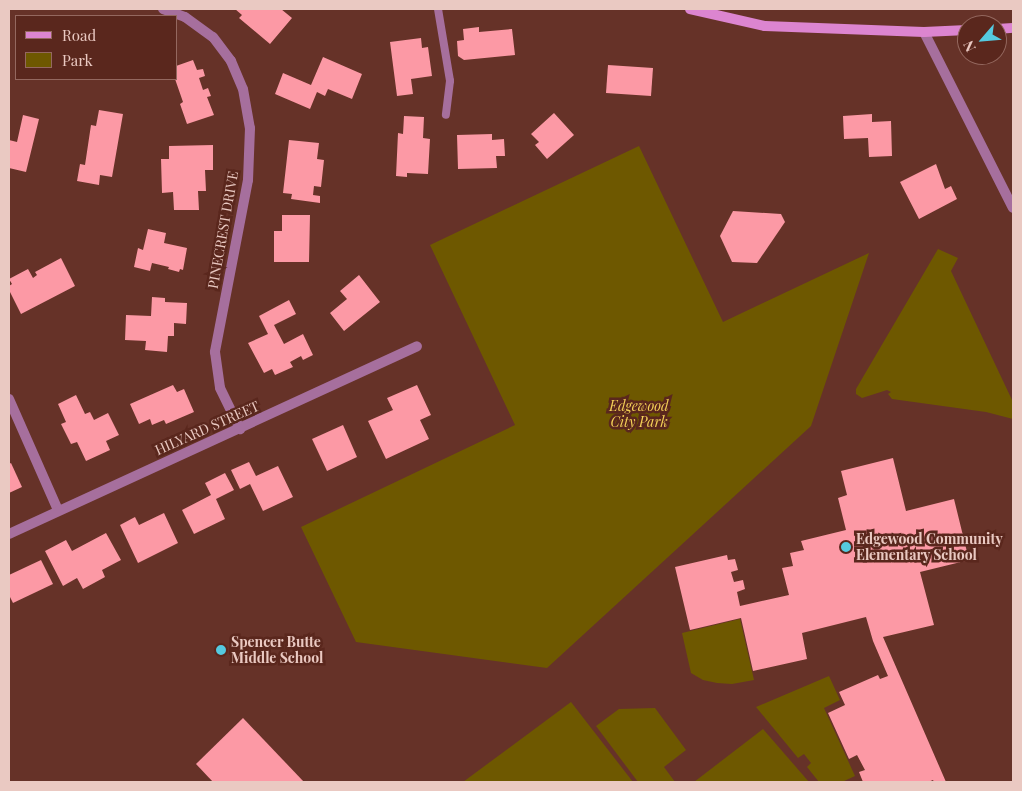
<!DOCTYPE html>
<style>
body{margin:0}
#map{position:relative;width:1022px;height:791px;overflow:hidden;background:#663228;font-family:"Playfair Display",serif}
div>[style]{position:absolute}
.green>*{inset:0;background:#6e5800}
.building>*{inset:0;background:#fc99a5}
.service>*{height:8px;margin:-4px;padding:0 4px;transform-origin:4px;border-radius:4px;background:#a66f9d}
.minor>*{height:10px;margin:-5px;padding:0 5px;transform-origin:5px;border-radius:5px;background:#a66f9d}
.tertiary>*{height:10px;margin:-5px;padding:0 5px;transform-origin:5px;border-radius:5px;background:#a66f9d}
.secondary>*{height:10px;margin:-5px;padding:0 5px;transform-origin:5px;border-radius:5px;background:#dc85d0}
.dots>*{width:14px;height:14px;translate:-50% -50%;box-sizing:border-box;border:2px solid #5a271d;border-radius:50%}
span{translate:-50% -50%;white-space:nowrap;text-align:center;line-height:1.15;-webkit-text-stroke:5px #5a271d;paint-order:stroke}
.street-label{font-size:14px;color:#eac9c2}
.park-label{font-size:14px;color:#f4d057;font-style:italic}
.poi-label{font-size:14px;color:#eac9c2;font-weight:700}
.left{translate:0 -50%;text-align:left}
.frame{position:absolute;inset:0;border:10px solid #eac9c2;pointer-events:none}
.legend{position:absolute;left:15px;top:15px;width:162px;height:65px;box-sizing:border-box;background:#5a271d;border:1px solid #94685f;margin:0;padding:6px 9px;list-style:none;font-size:15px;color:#eac9c2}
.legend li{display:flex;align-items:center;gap:10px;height:25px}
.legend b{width:25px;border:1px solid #94685f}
.north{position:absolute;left:957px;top:15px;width:50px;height:50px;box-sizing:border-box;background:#5a271d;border:1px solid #94685f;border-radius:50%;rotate:243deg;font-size:14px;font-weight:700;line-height:20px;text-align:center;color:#eac9c2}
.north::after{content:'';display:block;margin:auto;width:18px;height:22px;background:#55cae0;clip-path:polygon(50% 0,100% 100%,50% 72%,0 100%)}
</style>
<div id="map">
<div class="green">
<div style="clip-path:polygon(639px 146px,723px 322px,869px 253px,811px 426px,547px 668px,356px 642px,301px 527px,515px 425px,430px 245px)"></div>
<div style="clip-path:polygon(938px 249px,958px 258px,951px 271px,1013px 402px,1013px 419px,986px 412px,892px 399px,888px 394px,891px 392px,887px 390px,862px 398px,856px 394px,856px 389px)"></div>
<div style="clip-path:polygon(740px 619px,754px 680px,732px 684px,717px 683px,703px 680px,691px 673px,682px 633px)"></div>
<div style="clip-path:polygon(829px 676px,840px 700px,824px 708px,855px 776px,842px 782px,819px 782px,807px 767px,811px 763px,804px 754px,798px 758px,756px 707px)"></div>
<div style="clip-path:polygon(571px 702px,633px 782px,463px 782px)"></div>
<div style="clip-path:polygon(655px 708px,686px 750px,664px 767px,675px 782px,638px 782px,596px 726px,619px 709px)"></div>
<div style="clip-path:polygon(763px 729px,809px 782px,694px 782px)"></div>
</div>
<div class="building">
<div style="clip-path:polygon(235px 9px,281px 9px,292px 18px,270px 44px,239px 18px,242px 15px)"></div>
<div style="clip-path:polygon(479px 27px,479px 32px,512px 29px,515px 55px,464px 60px,458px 56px,457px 41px,464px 40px,463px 29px)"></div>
<div style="clip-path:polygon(421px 38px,422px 48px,428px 47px,432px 76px,411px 79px,413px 94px,397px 96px,390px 42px)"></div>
<div style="clip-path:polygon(323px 57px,362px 74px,352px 99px,328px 89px,325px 96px,317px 92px,310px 109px,275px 94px,283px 73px,311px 85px)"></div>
<div style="clip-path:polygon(193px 60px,197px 70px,203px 69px,205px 76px,199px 78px,203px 90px,208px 88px,211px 96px,207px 97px,214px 115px,187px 124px,180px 104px,183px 102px,175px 79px,176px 66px)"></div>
<div style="clip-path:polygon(608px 65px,653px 68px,651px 96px,606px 93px)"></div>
<div style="clip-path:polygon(99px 110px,123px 114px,112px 177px,100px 175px,99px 185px,77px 181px,80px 164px,85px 165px,91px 125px,96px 126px)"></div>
<div style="clip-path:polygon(554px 113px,574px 135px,547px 159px,535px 145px,539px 142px,531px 134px)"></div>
<div style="clip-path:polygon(872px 114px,872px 122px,891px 121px,892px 156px,869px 157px,868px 138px,844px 139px,843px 116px)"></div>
<div style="clip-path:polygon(23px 115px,39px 119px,26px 172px,9px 168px,9px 140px,17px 142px)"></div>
<div style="clip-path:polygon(404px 116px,424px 117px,423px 138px,430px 139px,428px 174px,407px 173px,407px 177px,396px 176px,398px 133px,403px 134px)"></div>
<div style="clip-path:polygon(492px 134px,492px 140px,504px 139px,505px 156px,496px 156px,497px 168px,458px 169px,457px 135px)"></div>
<div style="clip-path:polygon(289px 140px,319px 143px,317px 159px,324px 160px,321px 187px,314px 186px,313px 195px,320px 196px,320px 203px,291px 199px,292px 194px,283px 193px)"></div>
<div style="clip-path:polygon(213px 145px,213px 170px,205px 170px,206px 191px,198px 191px,199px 210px,174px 210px,173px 192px,162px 193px,161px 159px,169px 159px,169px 146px)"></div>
<div style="clip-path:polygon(936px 164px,945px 189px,951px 186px,957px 199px,919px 219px,900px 182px)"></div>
<div style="clip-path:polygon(733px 211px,781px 214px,785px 222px,757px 263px,732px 262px,720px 236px)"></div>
<div style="clip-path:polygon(282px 215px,310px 215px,309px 262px,274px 262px,274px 231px,282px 231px)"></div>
<div style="clip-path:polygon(148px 229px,166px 233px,164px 243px,187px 248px,183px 270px,180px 269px,179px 272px,168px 269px,169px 267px,152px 263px,150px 271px,134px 267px,138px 248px,143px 250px)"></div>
<div style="clip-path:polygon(61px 258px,75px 286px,21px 314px,9px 290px,9px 286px,12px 284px,9px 279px,28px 269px,33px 278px,37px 275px,35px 272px)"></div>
<div style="clip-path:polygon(359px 275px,380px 302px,344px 331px,330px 313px,347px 299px,340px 291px)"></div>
<div style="clip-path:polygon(152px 297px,165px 298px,165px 302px,187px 303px,186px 324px,174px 323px,174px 336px,168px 336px,167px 352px,145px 350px,146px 341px,125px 340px,126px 315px,151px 316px)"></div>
<div style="clip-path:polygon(289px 300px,296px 314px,274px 325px,284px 344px,303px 334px,313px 355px,303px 360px,301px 356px,290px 362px,293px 367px,275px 375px,272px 369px,264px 373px,248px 343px,268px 334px,259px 316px)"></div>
<div style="clip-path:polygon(173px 385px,177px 392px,184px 389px,194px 412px,166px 424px,164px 420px,152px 425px,150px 419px,139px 424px,130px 404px)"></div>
<div style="clip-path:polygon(417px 385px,431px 415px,420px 420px,429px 439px,386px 459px,368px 421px,393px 410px,387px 398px)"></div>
<div style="clip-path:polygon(76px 395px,85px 414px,90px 412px,94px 420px,108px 413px,119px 435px,106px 441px,110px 450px,86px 461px,77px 442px,71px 444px,61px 424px,66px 422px,58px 404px)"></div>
<div style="clip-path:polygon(343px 425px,357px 457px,327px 471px,312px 439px)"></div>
<div style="clip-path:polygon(893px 458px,906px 511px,954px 499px,969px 560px,920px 572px,934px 625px,883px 637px,946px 782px,934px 782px,933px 780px,928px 782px,863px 782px,859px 772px,865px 770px,857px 755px,849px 759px,828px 713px,845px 705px,839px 692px,878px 675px,880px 679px,888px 676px,873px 641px,866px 617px,802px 633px,807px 659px,753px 671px,741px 618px,690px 630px,675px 567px,727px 555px,728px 560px,735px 559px,738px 570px,731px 572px,734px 582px,743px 580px,745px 589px,737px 592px,740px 606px,789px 595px,782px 568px,793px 566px,790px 553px,804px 550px,801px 541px,846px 530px,838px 498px,847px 495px,841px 471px)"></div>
<div style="clip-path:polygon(249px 462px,256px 476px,278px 466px,293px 497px,263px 511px,250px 484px,240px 489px,231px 470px)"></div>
<div style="clip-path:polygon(11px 463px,22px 487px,9px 493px,9px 464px)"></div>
<div style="clip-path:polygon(225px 473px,234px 490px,216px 499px,225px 519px,194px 534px,182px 510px,211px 495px,205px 483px)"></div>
<div style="clip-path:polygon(164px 513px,178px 543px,138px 563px,120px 525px,135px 517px,139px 525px)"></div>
<div style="clip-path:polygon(106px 533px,121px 560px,102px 570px,105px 577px,83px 589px,77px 578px,63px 586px,45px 551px,66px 540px,72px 551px)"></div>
<div style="clip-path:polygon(41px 560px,53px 584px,13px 603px,9px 595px,9px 575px)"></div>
<div style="clip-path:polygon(243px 718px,304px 782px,213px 782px,196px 764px)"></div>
</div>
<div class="service">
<div style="left:438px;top:9px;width:73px;rotate:80.5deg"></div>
<div style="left:450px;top:81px;width:34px;rotate:97deg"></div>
</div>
<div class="minor">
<div style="left:163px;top:9px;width:23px;rotate:20deg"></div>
<div style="left:185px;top:17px;width:34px;rotate:36deg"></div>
<div style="left:213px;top:37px;width:30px;rotate:53deg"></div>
<div style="left:231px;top:61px;width:30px;rotate:67deg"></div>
<div style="left:243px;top:89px;width:40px;rotate:80deg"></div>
<div style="left:250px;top:128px;width:52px;rotate:92.2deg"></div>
<div style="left:248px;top:180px;width:175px;rotate:100.9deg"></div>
<div style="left:215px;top:352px;width:36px;rotate:82deg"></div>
<div style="left:220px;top:388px;width:46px;rotate:64deg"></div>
<div style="left:9px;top:399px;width:121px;rotate:66.2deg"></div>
<div style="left:9px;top:534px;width:449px;rotate:-24.7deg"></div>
</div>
<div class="tertiary">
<div style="left:924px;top:32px;width:197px;rotate:63.2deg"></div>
</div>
<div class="secondary">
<div style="left:690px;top:9px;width:77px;rotate:12.8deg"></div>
<div style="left:765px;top:26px;width:159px;rotate:2.2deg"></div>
<div style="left:924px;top:32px;width:43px;rotate:-2.7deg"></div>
<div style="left:997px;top:29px;width:16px;rotate:-4deg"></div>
</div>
<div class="dots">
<div style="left:846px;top:547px;background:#55cae0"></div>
<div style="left:221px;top:650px;background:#55cae0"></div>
</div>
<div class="street-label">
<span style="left:223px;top:230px;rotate:-80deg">PINECREST DRIVE</span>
<span style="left:207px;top:428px;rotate:-24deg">HILYARD STREET</span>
</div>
<div class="park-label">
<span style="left:639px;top:414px">Edgewood<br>City Park</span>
</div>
<div class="poi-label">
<span class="left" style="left:856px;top:547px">Edgewood Community<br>Elementary School</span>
<span class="left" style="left:231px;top:650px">Spencer Butte<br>Middle School</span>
</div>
<div class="frame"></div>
<ul class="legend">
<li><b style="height:6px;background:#dc85d0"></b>Road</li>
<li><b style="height:14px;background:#6e5800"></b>Park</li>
</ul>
<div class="north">N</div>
</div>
